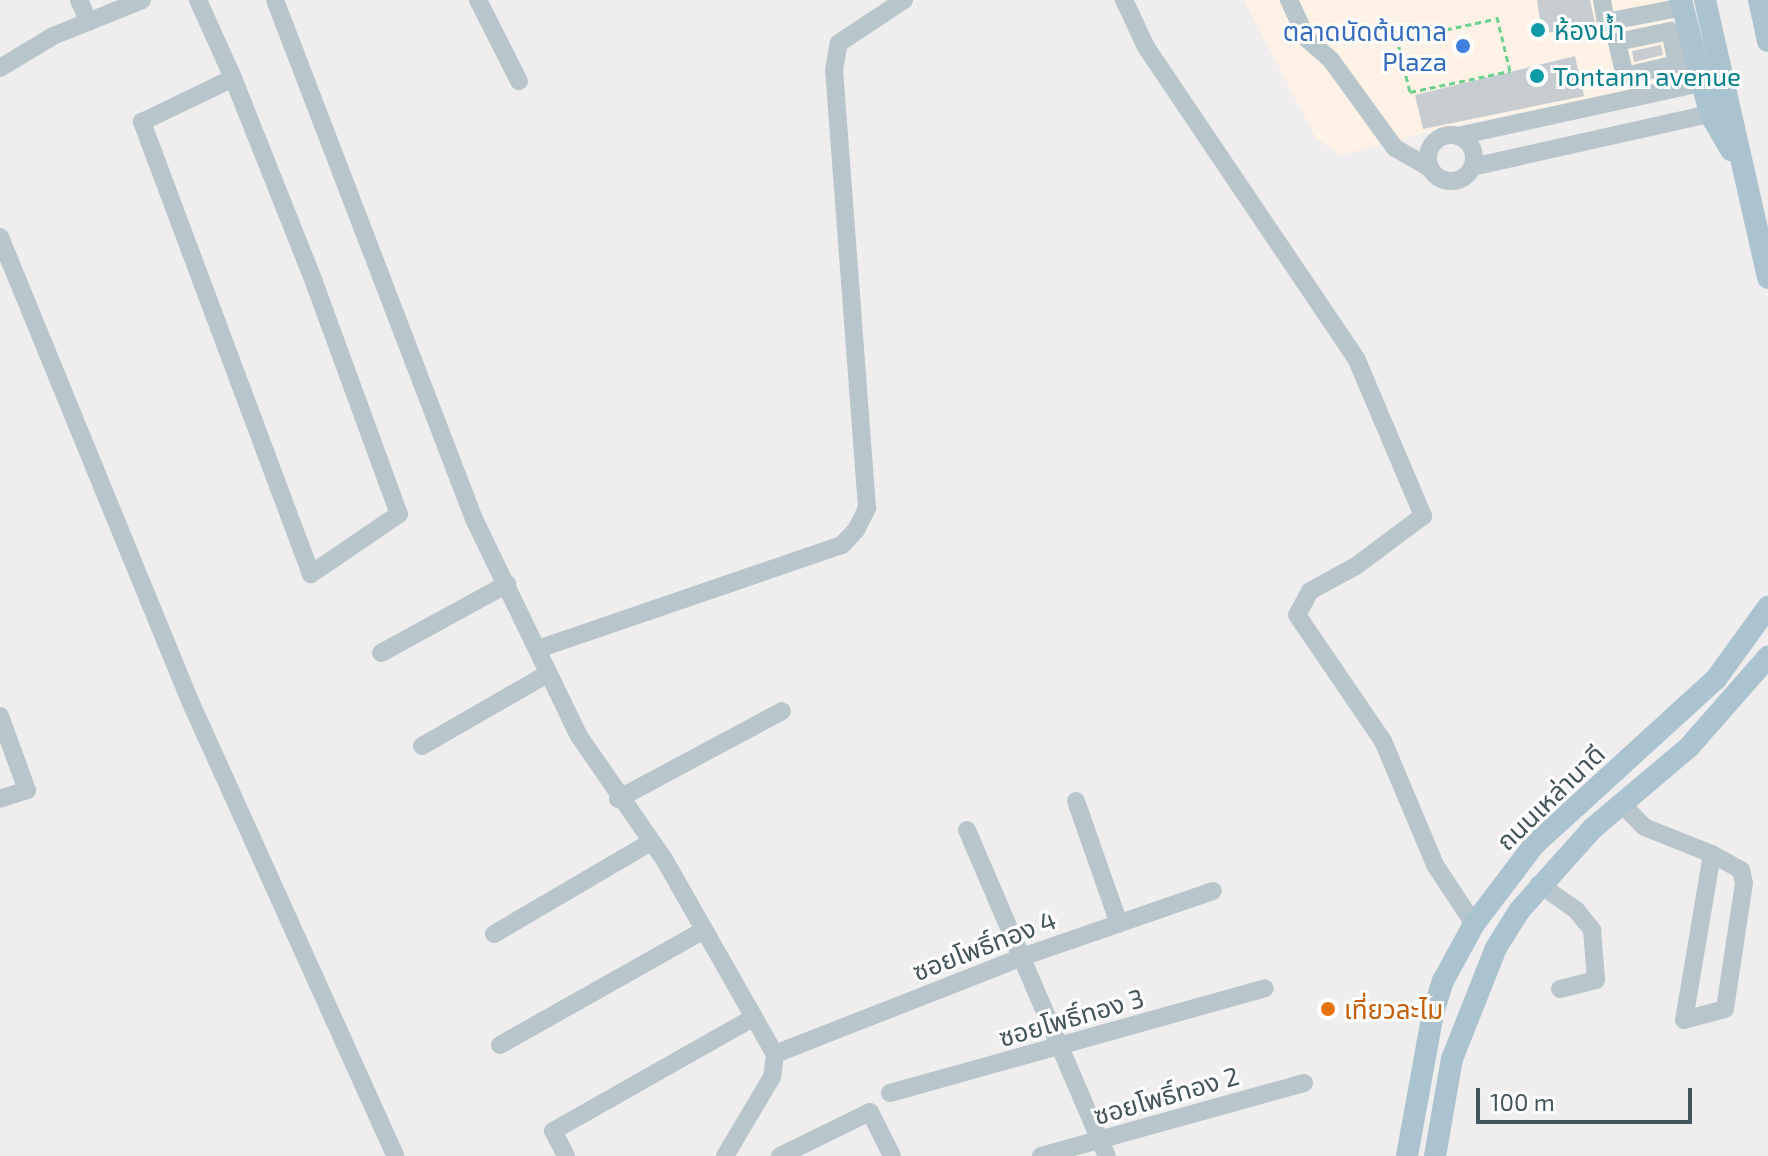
<!DOCTYPE html>
<meta charset="utf-8">
<style>
body{margin:0}
#map{position:relative;width:1768px;height:1156px;overflow:hidden;background:#f0edee;font-family:"Exo 2","Noto Sans Thai",sans-serif}
div>[style]{position:absolute}
.commercial>*{inset:0;background:#fdf2e5}
.building>*{inset:0;background:#c7ccd1}
.path>*{height:3px;margin-top:-1.5px;transform-origin:0;background:repeating-linear-gradient(90deg,#6ed28f 0 6px,transparent 0 10px)}
.minor>*{height:18px;margin:-9px;padding:0 9px;transform-origin:9px;border-radius:9px;background:#b8c6cc}
.minor>.ring{margin:-9px;padding:0;box-sizing:content-box;background:none;border:18px solid #b8c6cc;border-radius:50%}
.major>*{height:22px;margin:-11px;padding:0 11px;transform-origin:11px;border-radius:11px;background:#abc3cf}
.dots>*{width:22px;height:22px;translate:-50% -50%;box-sizing:border-box;border:4px solid #fff;border-radius:50%}
span{translate:-50% -50%;white-space:nowrap;text-align:center;line-height:1.15;-webkit-text-stroke:6px #fff;paint-order:stroke}
.culture-label{font-size:26px;color:#0d838f}
.left{translate:0 -50%;text-align:left}
.shop-label{font-size:26px;color:#366cbe}
.right{translate:-100% -50%;text-align:right}
.street-label{font-size:26px;color:#44555c}
.food-label{font-size:26px;color:#c56008}
.scale{position:absolute;left:1476px;top:1088px;width:216px;height:36px;box-sizing:border-box;border:4px solid #44555c;border-top:0;padding-left:10px;font-size:24px;line-height:28px;white-space:nowrap;color:#44555c;-webkit-text-stroke:6px #fff;paint-order:stroke}
</style>
<div id="map">
<div class="commercial">
<div style="clip-path:polygon(1244px 0,1667px 0,1683px 80px,1452px 126px,1341px 155px,1316px 138px)"></div>
</div>
<div class="building">
<div style="clip-path:polygon(1537px 0,1590px 0,1596px 28px,1542px 33px)"></div>
<div style="clip-path:polygon(1661px 45px,1663px 55px,1634px 62px,1632px 51px)"></div>
<div style="clip-path:polygon(1575px 56px,1584px 96px,1423px 129px,1415px 95px)"></div>
</div>
<div class="path">
<div style="left:1394px;top:27px;width:67px;rotate:76.2deg"></div>
<div style="left:1410px;top:92px;width:102px;rotate:-11.9deg"></div>
<div style="left:1510px;top:71px;width:60px;rotate:-103.6deg"></div>
<div style="left:1397px;top:40px;width:100px;rotate:-12.1deg"></div>
</div>
<div class="minor">
<div style="left:79px;top:0;width:24px;rotate:66deg"></div>
<div style="left:198px;top:0;width:85px;rotate:65.8deg"></div>
<div style="left:233px;top:78px;width:219px;rotate:68.3deg"></div>
<div style="left:314px;top:282px;width:247px;rotate:69.9deg"></div>
<div style="left:399px;top:514px;width:107px;rotate:145.7deg"></div>
<div style="left:311px;top:574px;width:483px;rotate:-110.5deg"></div>
<div style="left:142px;top:122px;width:101px;rotate:-25.8deg"></div>
<div style="left:275px;top:0;width:556px;rotate:69.02deg"></div>
<div style="left:474px;top:519px;width:241px;rotate:64.2deg"></div>
<div style="left:579px;top:736px;width:150px;rotate:55.4deg"></div>
<div style="left:664px;top:859px;width:224px;rotate:60.4deg"></div>
<div style="left:775px;top:1054px;width:23px;rotate:97deg"></div>
<div style="left:772px;top:1077px;width:92px;rotate:120.7deg"></div>
<div style="left:478px;top:0;width:91px;rotate:63.2deg"></div>
<div style="left:1124px;top:0;width:52px;rotate:64.9deg"></div>
<div style="left:1146px;top:47px;width:375px;rotate:56deg"></div>
<div style="left:1356px;top:358px;width:172px;rotate:67deg"></div>
<div style="left:1423px;top:516px;width:84px;rotate:143.3deg"></div>
<div style="left:1356px;top:566px;width:52px;rotate:151.5deg"></div>
<div style="left:1310px;top:591px;width:27px;rotate:118deg"></div>
<div style="left:1297px;top:615px;width:153px;rotate:55.7deg"></div>
<div style="left:1383px;top:741px;width:134px;rotate:67.2deg"></div>
<div style="left:1435px;top:865px;width:71px;rotate:56.5deg"></div>
<div style="left:1289px;top:0;width:43px;rotate:65.2deg"></div>
<div style="left:1307px;top:39px;width:32px;rotate:41deg"></div>
<div style="left:1331px;top:60px;width:109px;rotate:54deg"></div>
<div style="left:1395px;top:148px;width:40px;rotate:29.7deg"></div>
<div style="left:1602px;top:0;width:22px;rotate:80deg"></div>
<div style="left:1606px;top:22px;width:78px;rotate:-11deg"></div>
<div style="left:1677px;top:64px;width:34px;rotate:-102deg"></div>
<div style="left:1670px;top:31px;width:54px;rotate:168.3deg"></div>
<div style="left:1617px;top:42px;width:35px;rotate:77deg"></div>
<div style="left:1625px;top:76px;width:53px;rotate:-13deg"></div>
<div style="left:1677px;top:64px;width:19px;rotate:-12deg"></div>
<div style="left:0;top:68px;width:62px;rotate:-31.1deg"></div>
<div style="left:53px;top:36px;width:96px;rotate:-22deg"></div>
<div class="ring" style="left:1428px;top:135px;width:28px;height:28px"></div>
<div style="left:1458px;top:136px;width:250px;rotate:-12.3deg"></div>
<div style="left:1472px;top:167px;width:244px;rotate:-12.6deg"></div>
<div style="left:0;top:237px;width:501px;rotate:67.73deg"></div>
<div style="left:190px;top:701px;width:499px;rotate:65.7deg"></div>
<div style="left:538px;top:649px;width:321px;rotate:-18.9deg"></div>
<div style="left:842px;top:545px;width:21px;rotate:-47deg"></div>
<div style="left:856px;top:530px;width:25px;rotate:-63deg"></div>
<div style="left:867px;top:508px;width:439px;rotate:-94.3deg"></div>
<div style="left:834px;top:70px;width:27px;rotate:-80deg"></div>
<div style="left:839px;top:43px;width:78px;rotate:-33.5deg"></div>
<div style="left:381px;top:653px;width:144px;rotate:-28.7deg"></div>
<div style="left:0;top:716px;width:79px;rotate:70deg"></div>
<div style="left:27px;top:790px;width:28px;rotate:162deg"></div>
<div style="left:422px;top:746px;width:146px;rotate:-29.9deg"></div>
<div style="left:618px;top:799px;width:186px;rotate:-28.2deg"></div>
<div style="left:1076px;top:801px;width:130px;rotate:70.7deg"></div>
<div style="left:1622px;top:804px;width:32px;rotate:46deg"></div>
<div style="left:1644px;top:827px;width:73px;rotate:21.7deg"></div>
<div style="left:1712px;top:854px;width:33px;rotate:29deg"></div>
<div style="left:1741px;top:870px;width:13px;rotate:77deg"></div>
<div style="left:1744px;top:883px;width:127px;rotate:98.6deg"></div>
<div style="left:1725px;top:1009px;width:42px;rotate:165deg"></div>
<div style="left:1684px;top:1020px;width:168px;rotate:-80.4deg"></div>
<div style="left:967px;top:830px;width:355px;rotate:66.8deg"></div>
<div style="left:1539px;top:884px;width:45px;rotate:35.1deg"></div>
<div style="left:1576px;top:910px;width:26px;rotate:51deg"></div>
<div style="left:1592px;top:930px;width:50px;rotate:85.4deg"></div>
<div style="left:1596px;top:980px;width:37px;rotate:166deg"></div>
<div style="left:494px;top:934px;width:180px;rotate:-30.4deg"></div>
<div style="left:500px;top:1045px;width:234px;rotate:-29.4deg"></div>
<div style="left:775px;top:1054px;width:265px;rotate:-21.4deg"></div>
<div style="left:1022px;top:957px;width:202px;rotate:-19.1deg"></div>
<div style="left:890px;top:1093px;width:389px;rotate:-15.6deg"></div>
<div style="left:566px;top:1156px;width:28px;rotate:-117deg"></div>
<div style="left:553px;top:1131px;width:230px;rotate:-29.5deg"></div>
<div style="left:780px;top:1156px;width:100px;rotate:-26.1deg"></div>
<div style="left:870px;top:1112px;width:49px;rotate:63.4deg"></div>
<div style="left:1041px;top:1156px;width:273px;rotate:-15.5deg"></div>
</div>
<div class="major">
<div style="left:1681px;top:0;width:118px;rotate:75.7deg"></div>
<div style="left:1710px;top:114px;width:42px;rotate:59.7deg"></div>
<div style="left:1705px;top:0;width:285px;rotate:77.2deg"></div>
<div style="left:1759px;top:0;width:42px;rotate:77.6deg"></div>
<div style="left:1407px;top:1156px;width:145px;rotate:-79.7deg"></div>
<div style="left:1433px;top:1013px;width:34px;rotate:-73deg"></div>
<div style="left:1443px;top:981px;width:65px;rotate:-61.5deg"></div>
<div style="left:1474px;top:924px;width:99px;rotate:-52.8deg"></div>
<div style="left:1534px;top:845px;width:246px;rotate:-42.4deg"></div>
<div style="left:1716px;top:679px;width:89px;rotate:-54.2deg"></div>
<div style="left:1435px;top:1156px;width:98px;rotate:-80.1deg"></div>
<div style="left:1452px;top:1059px;width:119px;rotate:-68.4deg"></div>
<div style="left:1496px;top:948px;width:44px;rotate:-58.1deg"></div>
<div style="left:1519px;top:911px;width:110px;rotate:-48.3deg"></div>
<div style="left:1592px;top:829px;width:127px;rotate:-40.2deg"></div>
<div style="left:1689px;top:747px;width:120px;rotate:-48.7deg"></div>
</div>
<div class="dots">
<div style="left:1538px;top:30px;background:#0f9aa8"></div>
<div style="left:1463px;top:46px;background:#3f7fe0"></div>
<div style="left:1537px;top:76px;background:#0f9aa8"></div>
<div style="left:1328px;top:1009px;background:#e8710a"></div>
</div>
<div class="culture-label">
<span class="left" style="left:1554px;top:30px">ห้องน้ำ</span>
<span class="left" style="left:1553px;top:76px">Tontann avenue</span>
</div>
<div class="shop-label">
<span class="right" style="left:1447px;top:46px">ตลาดนัดต้นตาล<br>Plaza</span>
</div>
<div class="street-label">
<span style="left:1550px;top:797px;rotate:-44deg">ถนนเหล่านาดี</span>
<span style="left:984px;top:945px;rotate:-21deg">ซอยโพธิ์ทอง 4</span>
<span style="left:1071px;top:1017px;rotate:-16deg">ซอยโพธิ์ทอง 3</span>
<span style="left:1166px;top:1095px;rotate:-16deg">ซอยโพธิ์ทอง 2</span>
</div>
<div class="food-label">
<span class="left" style="left:1344px;top:1009px">เที่ยวละไม</span>
</div>
<div class="scale">100 m</div>
</div>
